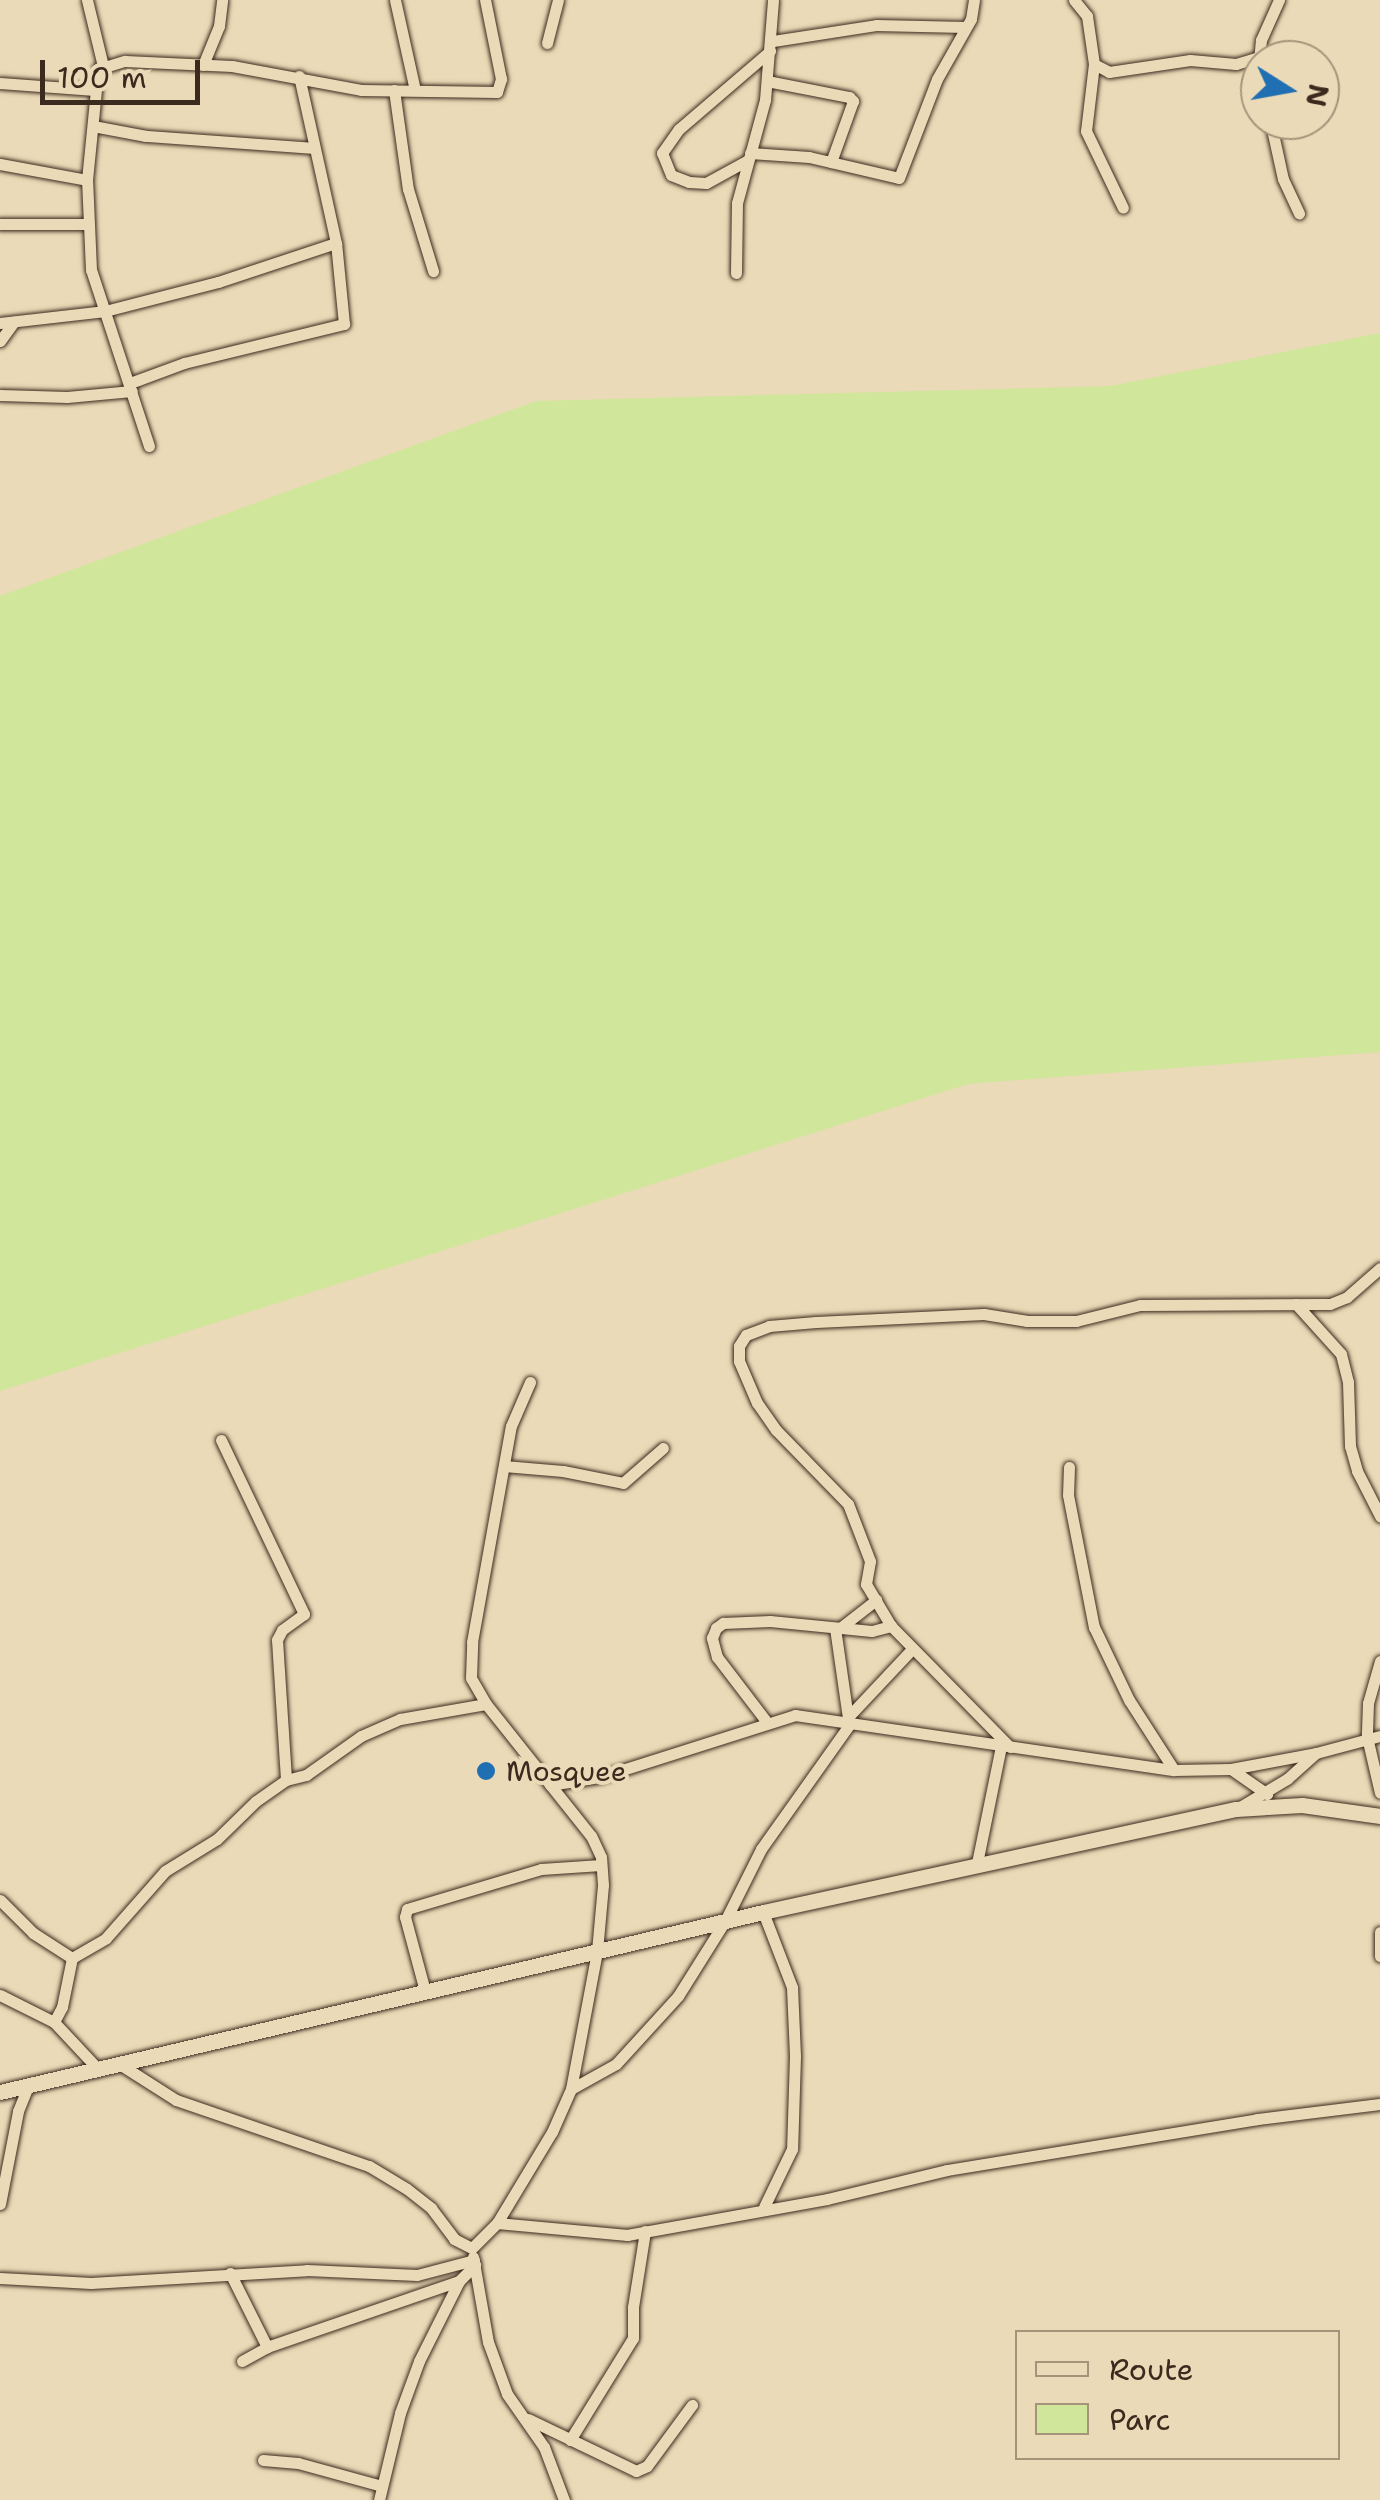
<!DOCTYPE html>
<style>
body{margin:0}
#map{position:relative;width:1380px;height:2500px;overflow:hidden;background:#ebdab7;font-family:"Shantell Sans",sans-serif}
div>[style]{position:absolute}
.green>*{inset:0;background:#d0e69b}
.roads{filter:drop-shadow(0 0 2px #3b2a1e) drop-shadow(0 0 2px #3b2a1e)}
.street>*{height:11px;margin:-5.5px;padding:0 5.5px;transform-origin:5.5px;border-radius:5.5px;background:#ebdab7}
.secondary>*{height:15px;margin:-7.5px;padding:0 7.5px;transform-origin:7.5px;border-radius:7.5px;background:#ebdab7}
.dots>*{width:28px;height:28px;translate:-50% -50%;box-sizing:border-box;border:5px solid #ebdab7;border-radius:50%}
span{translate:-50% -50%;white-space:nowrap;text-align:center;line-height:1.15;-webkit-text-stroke:8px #ebdab7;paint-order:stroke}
.poi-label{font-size:28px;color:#3b2a1e}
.left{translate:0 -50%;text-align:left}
.legend{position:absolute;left:1015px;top:2330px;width:325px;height:130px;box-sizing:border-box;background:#ebdab7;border:2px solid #a5947a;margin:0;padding:12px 18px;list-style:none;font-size:30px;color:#3b2a1e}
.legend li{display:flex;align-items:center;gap:20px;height:50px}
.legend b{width:50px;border:2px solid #a5947a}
.north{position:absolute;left:1240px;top:40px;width:100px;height:100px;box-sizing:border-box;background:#ebdab7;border:2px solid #a5947a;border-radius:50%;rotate:101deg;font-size:28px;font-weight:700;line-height:40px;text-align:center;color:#3b2a1e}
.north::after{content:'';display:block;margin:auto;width:35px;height:45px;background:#1f6fb2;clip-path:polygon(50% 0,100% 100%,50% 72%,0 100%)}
.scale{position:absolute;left:40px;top:60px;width:160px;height:45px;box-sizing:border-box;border:5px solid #3b2a1e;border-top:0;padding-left:12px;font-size:30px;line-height:35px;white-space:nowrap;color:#3b2a1e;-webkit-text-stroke:8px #ebdab7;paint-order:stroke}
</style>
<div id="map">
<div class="green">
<div style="clip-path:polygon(1380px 333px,1380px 1052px,968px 1084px,0 1391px,0 596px,536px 401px,1110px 386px)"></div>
</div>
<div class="roads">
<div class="street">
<div style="left:87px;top:0;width:68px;rotate:76.4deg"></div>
<div style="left:395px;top:0;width:92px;rotate:77.5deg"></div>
<div style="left:1074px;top:0;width:21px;rotate:51deg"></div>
<div style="left:1087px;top:16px;width:49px;rotate:81.7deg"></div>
<div style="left:1094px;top:64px;width:17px;rotate:28deg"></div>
<div style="left:1109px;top:72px;width:82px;rotate:-8.4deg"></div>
<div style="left:1190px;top:60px;width:46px;rotate:5deg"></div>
<div style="left:1236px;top:64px;width:24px;rotate:-17deg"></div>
<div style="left:773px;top:41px;width:104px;rotate:-8.8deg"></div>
<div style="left:876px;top:25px;width:89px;rotate:1.3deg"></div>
<div style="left:547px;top:43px;width:44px;rotate:-75.7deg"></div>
<div style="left:1259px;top:62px;width:22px;rotate:-85deg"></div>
<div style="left:1261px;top:40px;width:44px;rotate:-65.8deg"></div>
<div style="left:1094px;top:64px;width:67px;rotate:96.8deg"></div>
<div style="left:1086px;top:131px;width:85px;rotate:64.3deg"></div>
<div style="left:203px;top:65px;width:42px;rotate:-67.7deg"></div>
<div style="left:219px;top:26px;width:26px;rotate:-83deg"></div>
<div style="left:767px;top:81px;width:84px;rotate:11deg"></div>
<div style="left:849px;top:97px;width:6px;rotate:45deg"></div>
<div style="left:853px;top:101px;width:65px;rotate:109.8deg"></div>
<div style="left:0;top:83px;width:95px;rotate:4.2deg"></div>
<div style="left:394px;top:90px;width:100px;rotate:82deg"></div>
<div style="left:408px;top:189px;width:86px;rotate:73deg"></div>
<div style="left:1270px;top:120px;width:60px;rotate:77.6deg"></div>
<div style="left:1283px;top:179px;width:38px;rotate:65deg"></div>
<div style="left:93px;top:126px;width:54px;rotate:10.7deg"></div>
<div style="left:146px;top:136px;width:167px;rotate:4.1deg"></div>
<div style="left:750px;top:153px;width:59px;rotate:3.9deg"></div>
<div style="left:809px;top:157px;width:92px;rotate:13.1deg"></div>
<div style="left:899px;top:178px;width:106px;rotate:-69deg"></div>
<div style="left:937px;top:79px;width:69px;rotate:-60.5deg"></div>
<div style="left:971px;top:19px;width:19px;rotate:-81deg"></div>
<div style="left:748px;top:160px;width:48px;rotate:151.3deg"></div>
<div style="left:706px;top:183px;width:17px;rotate:-177deg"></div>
<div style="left:689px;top:182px;width:19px;rotate:-159deg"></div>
<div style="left:671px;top:175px;width:24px;rotate:-112deg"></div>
<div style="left:662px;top:153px;width:29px;rotate:-55deg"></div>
<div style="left:679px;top:129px;width:120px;rotate:-40.6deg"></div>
<div style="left:0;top:164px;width:88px;rotate:10.4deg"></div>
<div style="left:0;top:224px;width:87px"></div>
<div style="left:736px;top:273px;width:70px;rotate:-89.2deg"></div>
<div style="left:737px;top:203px;width:107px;rotate:-74.8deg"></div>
<div style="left:765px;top:100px;width:100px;rotate:-85.4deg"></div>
<div style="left:0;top:323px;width:106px;rotate:-6.5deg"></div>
<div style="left:105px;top:311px;width:117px;rotate:-14.4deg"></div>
<div style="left:218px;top:282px;width:124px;rotate:-18.3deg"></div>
<div style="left:0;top:341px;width:24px;rotate:-54deg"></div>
<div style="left:130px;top:383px;width:58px;rotate:-20.3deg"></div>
<div style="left:184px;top:363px;width:165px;rotate:-13.7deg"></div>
<div style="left:344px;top:324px;width:81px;rotate:-95.6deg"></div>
<div style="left:336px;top:243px;width:171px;rotate:-102.5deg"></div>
<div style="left:0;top:395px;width:67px;rotate:1.7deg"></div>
<div style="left:67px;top:397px;width:65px;rotate:-5.3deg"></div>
<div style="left:149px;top:446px;width:185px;rotate:-108.2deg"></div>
<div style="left:91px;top:270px;width:90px;rotate:-92.5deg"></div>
<div style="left:87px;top:180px;width:112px;rotate:-84.3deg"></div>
<div style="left:98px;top:69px;width:28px;rotate:-17deg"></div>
<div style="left:125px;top:61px;width:107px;rotate:2.7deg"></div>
<div style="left:232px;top:66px;width:131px;rotate:10.5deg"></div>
<div style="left:361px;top:90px;width:136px;rotate:0.8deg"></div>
<div style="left:497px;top:92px;width:14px;rotate:-73deg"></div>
<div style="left:501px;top:79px;width:81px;rotate:-101.4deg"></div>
<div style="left:1296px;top:1304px;width:67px;rotate:48deg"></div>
<div style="left:1341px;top:1354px;width:29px;rotate:76deg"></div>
<div style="left:1348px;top:1382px;width:64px;rotate:88.2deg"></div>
<div style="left:1350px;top:1446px;width:26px;rotate:74deg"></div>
<div style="left:1357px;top:1471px;width:51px;rotate:62.9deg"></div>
<div style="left:221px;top:1440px;width:193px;rotate:64.5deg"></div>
<div style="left:304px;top:1614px;width:27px;rotate:144deg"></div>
<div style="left:282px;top:1630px;width:11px;rotate:117deg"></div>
<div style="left:277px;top:1640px;width:140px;rotate:86.3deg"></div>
<div style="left:504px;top:1466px;width:59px;rotate:4.8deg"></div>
<div style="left:563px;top:1471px;width:61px;rotate:11.3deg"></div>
<div style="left:623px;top:1483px;width:53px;rotate:-41.2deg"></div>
<div style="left:1069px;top:1467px;width:28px;rotate:92deg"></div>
<div style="left:1068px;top:1495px;width:135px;rotate:78.9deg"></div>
<div style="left:1094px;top:1627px;width:81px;rotate:64.4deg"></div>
<div style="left:1129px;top:1700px;width:83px;rotate:57.3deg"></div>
<div style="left:840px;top:1628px;width:46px;rotate:-37.9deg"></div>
<div style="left:1380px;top:1661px;width:44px;rotate:105.9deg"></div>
<div style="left:1368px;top:1703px;width:34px;rotate:92deg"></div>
<div style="left:1367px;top:1737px;width:57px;rotate:76.9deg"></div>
<div style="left:850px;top:1715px;width:91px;rotate:-46.8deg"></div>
<div style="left:766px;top:1721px;width:81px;rotate:-127.4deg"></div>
<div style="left:717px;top:1657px;width:20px;rotate:-105deg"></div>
<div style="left:712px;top:1638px;width:11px;rotate:-68deg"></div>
<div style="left:716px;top:1628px;width:9px;rotate:-36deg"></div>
<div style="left:723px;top:1623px;width:47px;rotate:-2.4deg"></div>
<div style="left:770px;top:1621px;width:102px;rotate:5.6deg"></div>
<div style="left:872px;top:1631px;width:20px;rotate:-15deg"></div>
<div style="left:1010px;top:1747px;width:170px;rotate:-134.5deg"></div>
<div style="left:891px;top:1626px;width:49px;rotate:-120.8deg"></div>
<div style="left:866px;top:1584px;width:23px;rotate:-80deg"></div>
<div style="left:870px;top:1561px;width:61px;rotate:-111.1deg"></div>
<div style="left:848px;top:1504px;width:103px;rotate:-134.2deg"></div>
<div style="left:776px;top:1430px;width:33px;rotate:-125deg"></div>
<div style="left:757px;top:1403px;width:46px;rotate:-113.2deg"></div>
<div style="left:739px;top:1361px;width:15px;rotate:-90deg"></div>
<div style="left:739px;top:1346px;width:13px;rotate:-58deg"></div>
<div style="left:746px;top:1335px;width:25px;rotate:-21deg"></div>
<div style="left:769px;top:1326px;width:47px;rotate:-4.9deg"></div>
<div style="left:816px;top:1322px;width:168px;rotate:-2.7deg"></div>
<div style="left:984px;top:1314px;width:44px;rotate:9.2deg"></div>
<div style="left:1027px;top:1321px;width:49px"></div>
<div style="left:1076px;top:1321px;width:66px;rotate:-14deg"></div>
<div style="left:1140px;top:1305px;width:190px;rotate:-0.3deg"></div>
<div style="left:1330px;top:1304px;width:18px;rotate:-22deg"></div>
<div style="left:1347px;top:1297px;width:44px;rotate:-41.3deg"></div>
<div style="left:1231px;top:1769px;width:44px;rotate:34.8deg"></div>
<div style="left:550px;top:1785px;width:51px;rotate:-9.1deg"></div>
<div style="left:600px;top:1777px;width:205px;rotate:-17.6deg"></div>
<div style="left:795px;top:1715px;width:383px;rotate:8.3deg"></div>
<div style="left:1174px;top:1770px;width:57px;rotate:-1deg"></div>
<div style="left:1231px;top:1769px;width:86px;rotate:-10.7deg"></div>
<div style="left:1240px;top:1807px;width:55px;rotate:-30.8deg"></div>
<div style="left:1287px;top:1779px;width:39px;rotate:-42deg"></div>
<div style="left:1316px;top:1753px;width:66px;rotate:-14.9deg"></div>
<div style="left:977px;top:1863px;width:119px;rotate:-78.4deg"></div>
<div style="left:0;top:1900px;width:47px;rotate:45deg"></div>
<div style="left:33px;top:1933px;width:46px;rotate:32.7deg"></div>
<div style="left:763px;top:1912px;width:80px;rotate:68.9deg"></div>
<div style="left:792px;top:1987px;width:69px;rotate:87.5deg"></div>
<div style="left:795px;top:2056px;width:93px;rotate:91.8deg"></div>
<div style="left:792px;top:2149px;width:64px;rotate:115.8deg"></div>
<div style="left:1380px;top:1932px;width:24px;rotate:90deg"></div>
<div style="left:425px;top:1991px;width:77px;rotate:-105.1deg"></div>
<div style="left:405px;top:1917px;width:8px;rotate:-76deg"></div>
<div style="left:407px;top:1909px;width:140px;rotate:-16.6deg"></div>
<div style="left:541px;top:1869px;width:60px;rotate:-3.8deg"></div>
<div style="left:0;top:1995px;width:60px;rotate:26.6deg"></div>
<div style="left:54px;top:2022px;width:64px;rotate:46.9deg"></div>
<div style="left:54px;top:2022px;width:17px;rotate:-62deg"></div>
<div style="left:62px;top:2007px;width:50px;rotate:-78.5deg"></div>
<div style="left:72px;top:1958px;width:39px;rotate:-30deg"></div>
<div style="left:106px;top:1938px;width:89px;rotate:-48.6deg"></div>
<div style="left:165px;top:1871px;width:61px;rotate:-31.6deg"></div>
<div style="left:217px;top:1839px;width:54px;rotate:-44.3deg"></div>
<div style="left:256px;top:1801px;width:37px;rotate:-35deg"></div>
<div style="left:286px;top:1780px;width:21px;rotate:-14deg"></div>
<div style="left:306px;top:1775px;width:67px;rotate:-35.3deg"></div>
<div style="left:361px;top:1736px;width:43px;rotate:-23.6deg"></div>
<div style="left:400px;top:1719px;width:87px;rotate:-9.9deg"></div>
<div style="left:118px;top:2063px;width:69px;rotate:32.5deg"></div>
<div style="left:176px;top:2100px;width:204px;rotate:18.9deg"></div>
<div style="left:369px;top:2166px;width:44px;rotate:31.2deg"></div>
<div style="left:407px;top:2189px;width:31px;rotate:38deg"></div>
<div style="left:431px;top:2208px;width:39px;rotate:53deg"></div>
<div style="left:454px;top:2239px;width:20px;rotate:27deg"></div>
<div style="left:472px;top:2248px;width:35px;rotate:-45deg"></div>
<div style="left:497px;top:2223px;width:106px;rotate:-58.9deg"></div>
<div style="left:552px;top:2132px;width:47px;rotate:-66.2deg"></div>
<div style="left:571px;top:2089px;width:140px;rotate:-79.3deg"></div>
<div style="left:597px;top:1951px;width:66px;rotate:-84.8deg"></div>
<div style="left:603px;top:1885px;width:28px;rotate:-94deg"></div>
<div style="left:601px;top:1857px;width:23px;rotate:-115deg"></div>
<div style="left:591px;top:1836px;width:169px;rotate:-128.5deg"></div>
<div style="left:486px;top:1704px;width:30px;rotate:-120deg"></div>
<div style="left:471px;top:1678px;width:36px;rotate:-88deg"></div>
<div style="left:472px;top:1642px;width:219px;rotate:-79.8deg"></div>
<div style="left:511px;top:1426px;width:48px;rotate:-66.6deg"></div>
<div style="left:571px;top:2089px;width:51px;rotate:-29.1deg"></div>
<div style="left:616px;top:2064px;width:92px;rotate:-47.6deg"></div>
<div style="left:678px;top:1996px;width:89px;rotate:-57.9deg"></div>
<div style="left:725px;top:1921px;width:80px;rotate:-63.4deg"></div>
<div style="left:761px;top:1849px;width:152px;rotate:-54.6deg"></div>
<div style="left:849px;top:1725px;width:98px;rotate:-98.2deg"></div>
<div style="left:0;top:2204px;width:95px;rotate:-79deg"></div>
<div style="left:18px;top:2111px;width:27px;rotate:-68deg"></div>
<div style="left:497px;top:2223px;width:131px;rotate:5.3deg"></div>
<div style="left:627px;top:2235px;width:203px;rotate:-10.2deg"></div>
<div style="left:827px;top:2199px;width:123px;rotate:-13.6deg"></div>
<div style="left:947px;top:2170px;width:314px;rotate:-9.3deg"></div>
<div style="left:1257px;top:2119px;width:124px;rotate:-7deg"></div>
<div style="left:473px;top:2257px;width:86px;rotate:80deg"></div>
<div style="left:488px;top:2342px;width:55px;rotate:69.9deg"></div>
<div style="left:507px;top:2394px;width:65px;rotate:55.1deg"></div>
<div style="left:544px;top:2447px;width:57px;rotate:69.3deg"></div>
<div style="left:230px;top:2273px;width:83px;rotate:63.4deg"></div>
<div style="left:0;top:2278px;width:91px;rotate:3.1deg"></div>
<div style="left:91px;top:2283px;width:216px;rotate:-3.4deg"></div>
<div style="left:307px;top:2270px;width:110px;rotate:2.6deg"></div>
<div style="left:417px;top:2275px;width:59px;rotate:-14.7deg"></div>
<div style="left:242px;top:2361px;width:29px;rotate:-29deg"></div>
<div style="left:267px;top:2347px;width:203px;rotate:-19deg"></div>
<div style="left:528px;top:2419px;width:120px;rotate:25.7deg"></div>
<div style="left:636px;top:2471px;width:12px;rotate:-24deg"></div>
<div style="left:647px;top:2466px;width:76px;rotate:-53.6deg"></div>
<div style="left:570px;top:2440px;width:120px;rotate:-58.3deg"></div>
<div style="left:633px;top:2338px;width:31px;rotate:-90deg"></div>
<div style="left:633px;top:2307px;width:77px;rotate:-81deg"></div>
<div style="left:263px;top:2460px;width:35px;rotate:5deg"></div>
<div style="left:298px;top:2463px;width:87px;rotate:15.3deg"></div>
<div style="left:379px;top:2500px;width:89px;rotate:-76.4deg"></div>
<div style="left:400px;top:2413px;width:55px;rotate:-69.9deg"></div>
<div style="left:419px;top:2361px;width:89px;rotate:-63.4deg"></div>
<div style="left:459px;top:2281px;width:23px;rotate:-45deg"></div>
</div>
<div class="secondary">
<div style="left:0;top:2092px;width:784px;rotate:-13.27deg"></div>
<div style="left:763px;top:1912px;width:484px;rotate:-12.3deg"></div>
<div style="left:1236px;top:1809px;width:66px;rotate:-3.5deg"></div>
<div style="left:1302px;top:1805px;width:79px;rotate:8deg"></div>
</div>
</div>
<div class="dots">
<div style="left:486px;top:1771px;background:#1f6fb2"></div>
</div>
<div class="poi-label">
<span class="left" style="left:506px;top:1771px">Mosquee</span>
</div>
<ul class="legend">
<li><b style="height:12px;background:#ebdab7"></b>Route</li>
<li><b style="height:28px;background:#d0e69b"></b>Parc</li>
</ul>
<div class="north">N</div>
<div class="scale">100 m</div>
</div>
